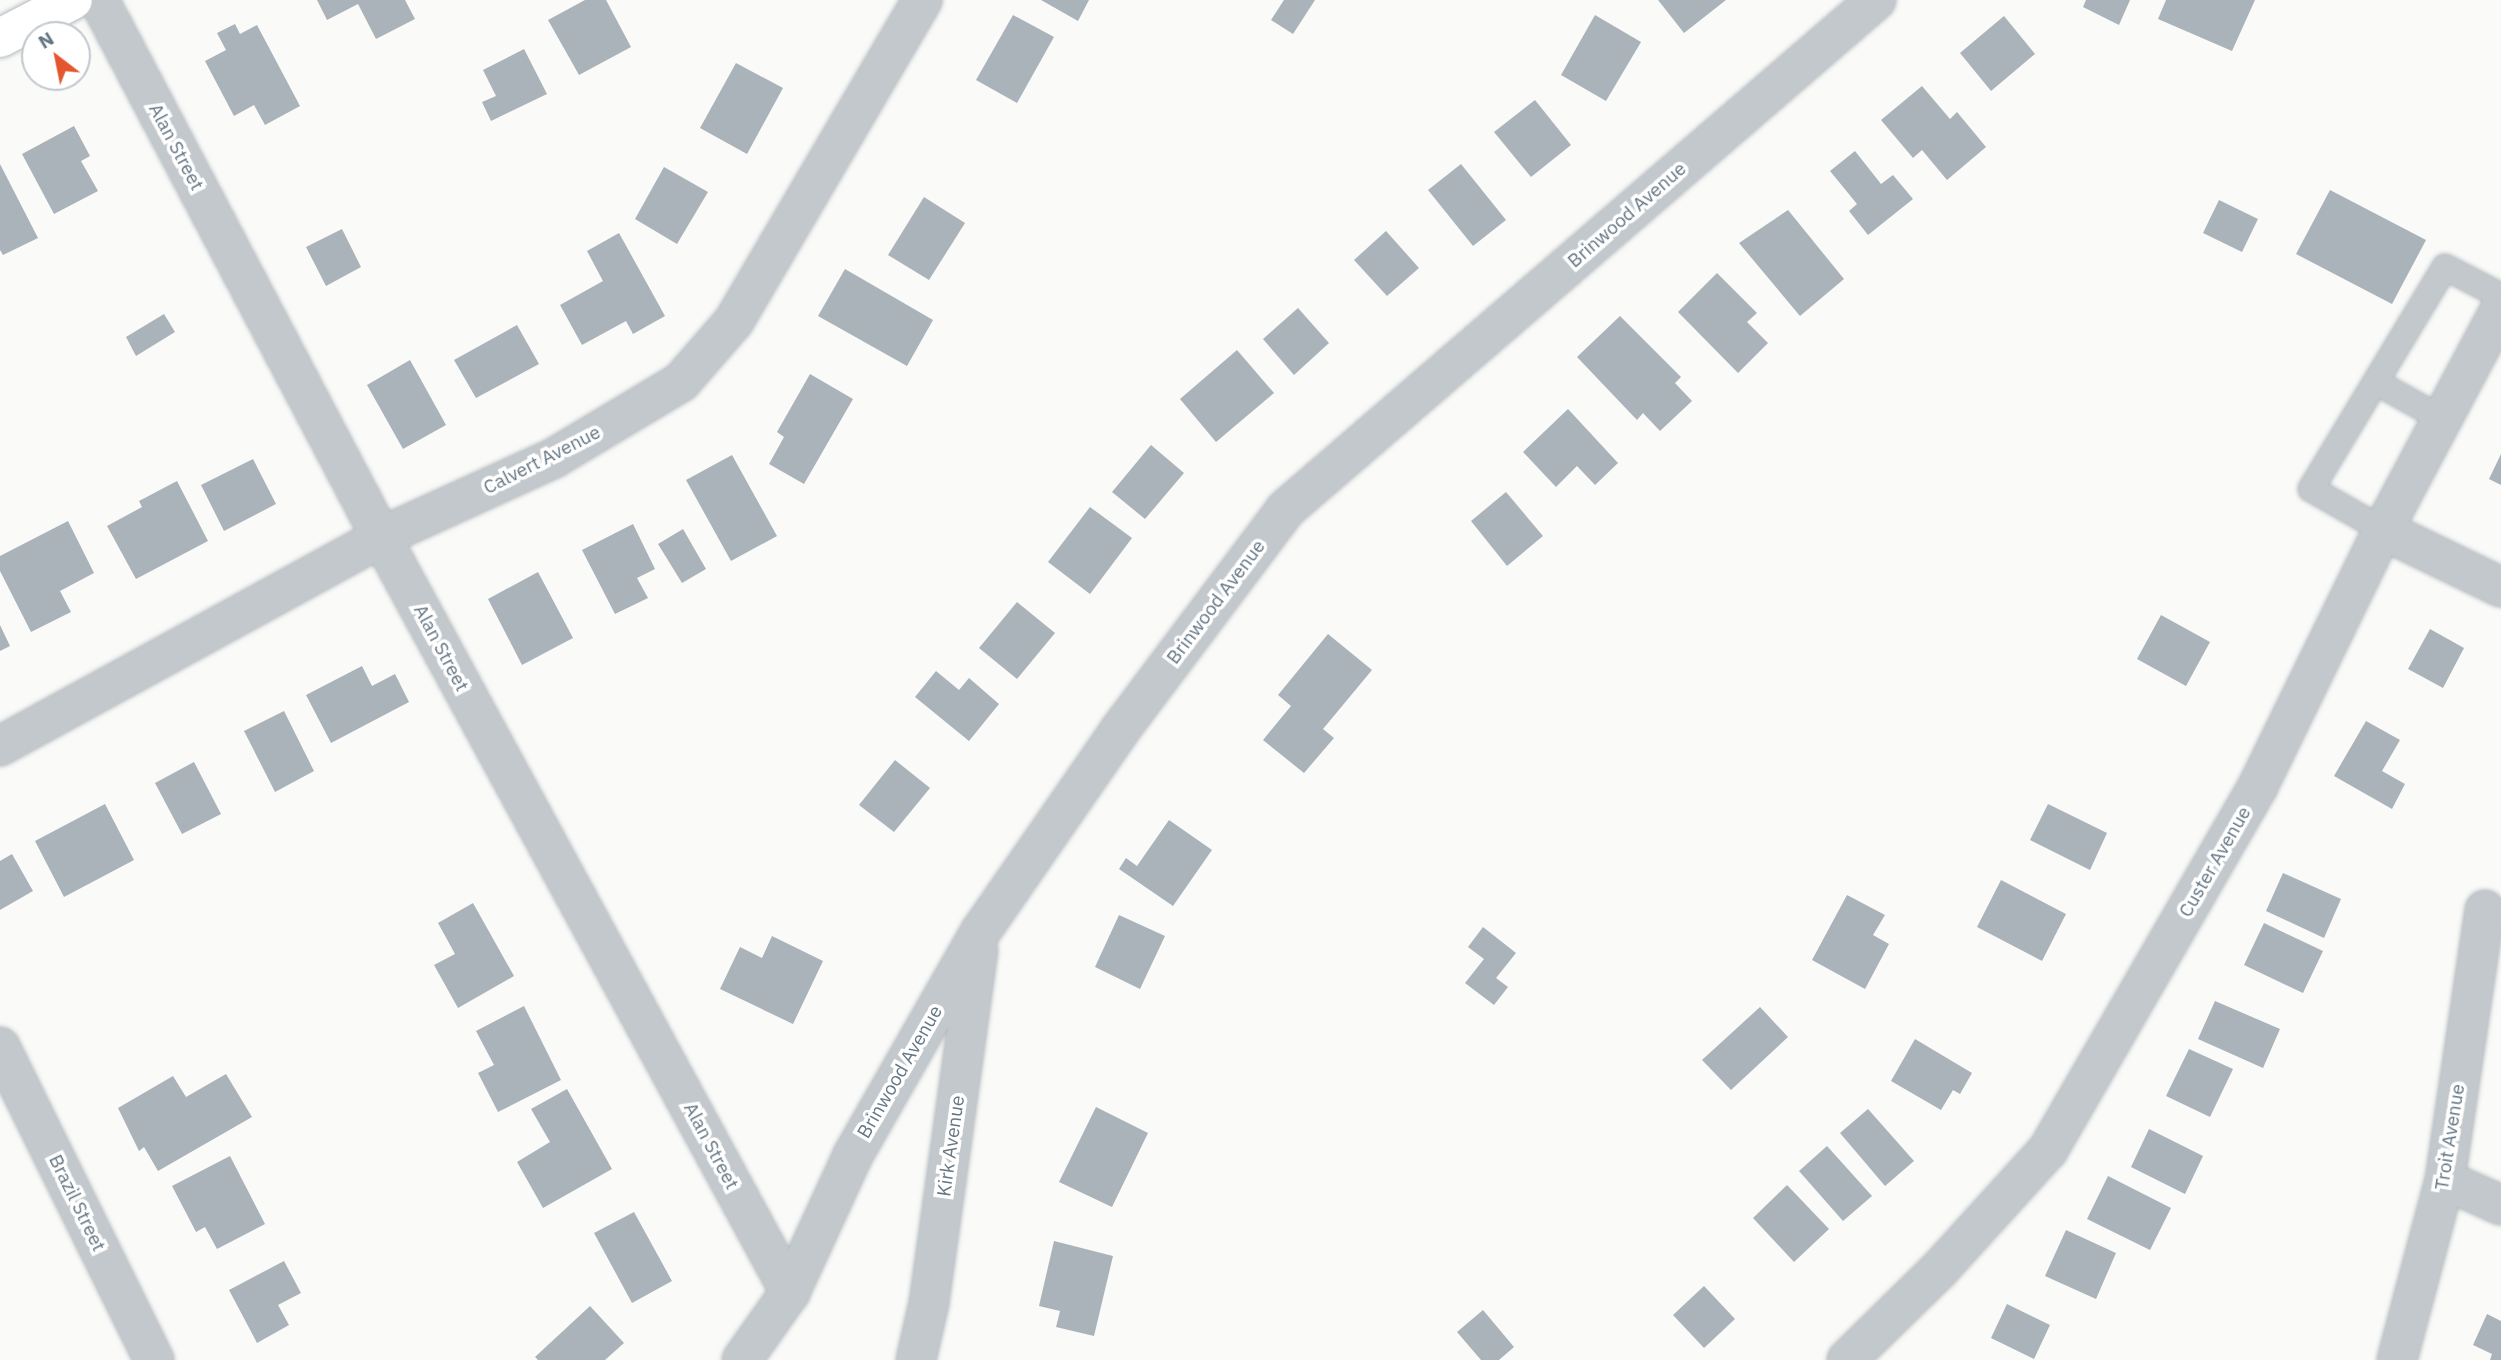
<!DOCTYPE html>
<style>
body{margin:0}
#map{position:relative;width:2501px;height:1360px;overflow:hidden;background:#fafaf8;font-family:"IBM Plex Sans",sans-serif}
div>[style]{position:absolute}
.building>*{inset:0;background:#aab3b9}
.roads{filter:drop-shadow(0 0 2px #b3babf) drop-shadow(0 0 2px #b3babf)}
.lane>*{height:24px;margin:-12px;padding:0 12px;transform-origin:12px;border-radius:12px;background:#c3c8cc}
.street>*{height:38px;margin:-19px;padding:0 19px;transform-origin:19px;border-radius:19px;background:#c3c8cc}
.secondary>*{height:38px;margin:-19px;padding:0 19px;transform-origin:19px;border-radius:19px;background:#fff}
span{translate:-50% -50%;white-space:nowrap;text-align:center;line-height:1.15;-webkit-text-stroke:7px #fff;paint-order:stroke}
.street-label{font-size:19px;color:#657683}
.north{position:absolute;left:21px;top:21px;width:70px;height:70px;box-sizing:border-box;background:#fff;border:2px solid #c1c8cd;border-radius:50%;rotate:328deg;font-size:19px;font-weight:700;line-height:28px;text-align:center;color:#657683}
.north::after{content:'';display:block;margin:auto;width:24px;height:32px;background:#e4572e;clip-path:polygon(50% 0,100% 100%,50% 72%,0 100%)}
</style>
<div id="map">
<div class="building">
<div style="clip-path:polygon(317px 0,405px 0,415px 19px,376px 39px,358px 4px,327px 20px)"></div>
<div style="clip-path:polygon(585px 0,606px 0,631px 47px,579px 75px,548px 20px)"></div>
<div style="clip-path:polygon(1041px 0,1089px 0,1078px 21px)"></div>
<div style="clip-path:polygon(1284px 0,1315px 0,1293px 34px,1271px 20px)"></div>
<div style="clip-path:polygon(1658px 0,1726px 0,1684px 33px)"></div>
<div style="clip-path:polygon(2086px 0,2130px 0,2119px 25px,2083px 7px)"></div>
<div style="clip-path:polygon(2166px 0,2255px 0,2232px 51px,2158px 19px)"></div>
<div style="clip-path:polygon(1013px 15px,1054px 37px,1017px 103px,976px 80px)"></div>
<div style="clip-path:polygon(1595px 15px,1641px 42px,1606px 101px,1561px 75px)"></div>
<div style="clip-path:polygon(2004px 16px,2035px 54px,1991px 91px,1960px 53px)"></div>
<div style="clip-path:polygon(235px 24px,240px 34px,257px 25px,300px 106px,265px 125px,254px 105px,234px 116px,205px 61px,226px 50px,217px 33px)"></div>
<div style="clip-path:polygon(524px 49px,547px 94px,491px 121px,482px 102px,496px 96px,483px 70px)"></div>
<div style="clip-path:polygon(736px 63px,783px 88px,747px 154px,700px 128px)"></div>
<div style="clip-path:polygon(1922px 86px,1950px 119px,1957px 112px,1986px 147px,1947px 180px,1922px 150px,1913px 158px,1881px 120px)"></div>
<div style="clip-path:polygon(1535px 100px,1571px 145px,1531px 177px,1494px 132px)"></div>
<div style="clip-path:polygon(74px 126px,90px 156px,81px 161px,98px 191px,54px 214px,22px 154px)"></div>
<div style="clip-path:polygon(1855px 151px,1881px 184px,1893px 175px,1913px 199px,1868px 235px,1849px 211px,1857px 204px,1830px 171px)"></div>
<div style="clip-path:polygon(0 164px,38px 238px,3px 255px,0 250px)"></div>
<div style="clip-path:polygon(1461px 164px,1506px 220px,1473px 246px,1428px 190px)"></div>
<div style="clip-path:polygon(664px 167px,708px 192px,677px 244px,635px 219px)"></div>
<div style="clip-path:polygon(2330px 190px,2426px 240px,2392px 304px,2296px 254px)"></div>
<div style="clip-path:polygon(924px 197px,965px 223px,929px 280px,888px 255px)"></div>
<div style="clip-path:polygon(2219px 200px,2258px 219px,2242px 252px,2203px 233px)"></div>
<div style="clip-path:polygon(1788px 210px,1844px 279px,1800px 316px,1739px 243px)"></div>
<div style="clip-path:polygon(342px 229px,361px 267px,326px 286px,306px 247px)"></div>
<div style="clip-path:polygon(1386px 231px,1419px 268px,1387px 296px,1354px 260px)"></div>
<div style="clip-path:polygon(619px 233px,665px 316px,633px 334px,626px 321px,582px 345px,560px 305px,603px 281px,587px 251px)"></div>
<div style="clip-path:polygon(845px 269px,933px 320px,907px 366px,818px 316px)"></div>
<div style="clip-path:polygon(1717px 273px,1757px 313px,1747px 322px,1768px 343px,1738px 373px,1678px 312px)"></div>
<div style="clip-path:polygon(1298px 308px,1329px 343px,1294px 375px,1263px 339px)"></div>
<div style="clip-path:polygon(164px 314px,175px 332px,136px 356px,126px 337px)"></div>
<div style="clip-path:polygon(1620px 316px,1681px 377px,1675px 383px,1692px 401px,1660px 431px,1643px 413px,1637px 420px,1577px 357px)"></div>
<div style="clip-path:polygon(517px 325px,539px 364px,476px 398px,454px 360px)"></div>
<div style="clip-path:polygon(1237px 350px,1274px 393px,1216px 442px,1180px 399px)"></div>
<div style="clip-path:polygon(410px 360px,446px 425px,403px 449px,367px 385px)"></div>
<div style="clip-path:polygon(810px 374px,853px 399px,804px 484px,769px 464px,784px 437px,777px 432px)"></div>
<div style="clip-path:polygon(1568px 409px,1618px 463px,1595px 485px,1577px 466px,1556px 487px,1523px 452px)"></div>
<div style="clip-path:polygon(1151px 445px,1184px 473px,1145px 519px,1112px 492px)"></div>
<div style="clip-path:polygon(2501px 454px,2501px 485px,2489px 479px)"></div>
<div style="clip-path:polygon(732px 455px,777px 536px,731px 561px,686px 480px)"></div>
<div style="clip-path:polygon(253px 459px,276px 504px,224px 531px,201px 485px)"></div>
<div style="clip-path:polygon(177px 481px,208px 541px,136px 579px,107px 526px,142px 507px,139px 501px)"></div>
<div style="clip-path:polygon(1506px 492px,1543px 536px,1507px 566px,1471px 521px)"></div>
<div style="clip-path:polygon(1090px 507px,1132px 538px,1090px 594px,1048px 562px)"></div>
<div style="clip-path:polygon(68px 521px,94px 573px,60px 591px,71px 612px,31px 632px,0 571px,0 556px)"></div>
<div style="clip-path:polygon(633px 524px,655px 569px,637px 578px,648px 598px,615px 614px,582px 550px)"></div>
<div style="clip-path:polygon(683px 529px,706px 569px,682px 583px,658px 544px)"></div>
<div style="clip-path:polygon(538px 572px,573px 638px,522px 665px,488px 599px)"></div>
<div style="clip-path:polygon(1017px 602px,1055px 633px,1017px 679px,979px 648px)"></div>
<div style="clip-path:polygon(2161px 615px,2210px 642px,2186px 686px,2137px 659px)"></div>
<div style="clip-path:polygon(0 625px,10px 646px,0 651px)"></div>
<div style="clip-path:polygon(2430px 629px,2464px 648px,2443px 688px,2408px 669px)"></div>
<div style="clip-path:polygon(1328px 634px,1372px 670px,1323px 729px,1334px 738px,1304px 773px,1263px 740px,1291px 706px,1278px 695px)"></div>
<div style="clip-path:polygon(362px 666px,372px 686px,395px 674px,409px 702px,331px 743px,306px 695px)"></div>
<div style="clip-path:polygon(936px 671px,959px 690px,969px 678px,999px 704px,969px 741px,915px 697px)"></div>
<div style="clip-path:polygon(284px 711px,314px 771px,275px 792px,244px 731px)"></div>
<div style="clip-path:polygon(2366px 721px,2400px 740px,2382px 771px,2405px 784px,2392px 809px,2334px 776px)"></div>
<div style="clip-path:polygon(895px 760px,930px 788px,894px 832px,859px 805px)"></div>
<div style="clip-path:polygon(194px 762px,221px 814px,182px 834px,155px 783px)"></div>
<div style="clip-path:polygon(105px 804px,134px 860px,64px 897px,35px 841px)"></div>
<div style="clip-path:polygon(2048px 804px,2107px 833px,2090px 870px,2030px 840px)"></div>
<div style="clip-path:polygon(1169px 820px,1212px 850px,1173px 906px,1119px 869px,1126px 858px,1137px 866px)"></div>
<div style="clip-path:polygon(12px 854px,33px 891px,0 910px,0 861px)"></div>
<div style="clip-path:polygon(2283px 873px,2341px 899px,2324px 938px,2266px 911px)"></div>
<div style="clip-path:polygon(2001px 880px,2066px 914px,2042px 961px,1977px 927px)"></div>
<div style="clip-path:polygon(1847px 895px,1885px 915px,1873px 935px,1889px 944px,1865px 989px,1812px 960px)"></div>
<div style="clip-path:polygon(473px 903px,514px 976px,458px 1008px,434px 965px,455px 954px,438px 923px)"></div>
<div style="clip-path:polygon(1119px 915px,1165px 936px,1140px 989px,1095px 967px)"></div>
<div style="clip-path:polygon(2264px 923px,2323px 951px,2303px 993px,2244px 965px)"></div>
<div style="clip-path:polygon(1483px 927px,1516px 953px,1496px 978px,1508px 987px,1494px 1005px,1465px 983px,1484px 959px,1468px 947px)"></div>
<div style="clip-path:polygon(772px 936px,823px 961px,793px 1024px,720px 989px,740px 947px,762px 958px)"></div>
<div style="clip-path:polygon(2215px 1001px,2280px 1029px,2263px 1068px,2198px 1039px)"></div>
<div style="clip-path:polygon(524px 1006px,561px 1080px,498px 1112px,478px 1073px,494px 1065px,476px 1031px)"></div>
<div style="clip-path:polygon(1760px 1007px,1788px 1037px,1731px 1090px,1702px 1060px)"></div>
<div style="clip-path:polygon(1915px 1039px,1972px 1073px,1960px 1094px,1953px 1090px,1941px 1110px,1891px 1081px)"></div>
<div style="clip-path:polygon(2189px 1049px,2233px 1069px,2210px 1117px,2166px 1096px)"></div>
<div style="clip-path:polygon(226px 1074px,252px 1117px,158px 1171px,144px 1147px,139px 1151px,118px 1108px,173px 1076px,186px 1097px)"></div>
<div style="clip-path:polygon(567px 1089px,612px 1169px,543px 1208px,517px 1162px,550px 1142px,531px 1109px)"></div>
<div style="clip-path:polygon(1096px 1107px,1148px 1133px,1112px 1207px,1059px 1182px)"></div>
<div style="clip-path:polygon(1868px 1109px,1914px 1161px,1885px 1186px,1840px 1133px)"></div>
<div style="clip-path:polygon(2149px 1129px,2203px 1156px,2185px 1194px,2131px 1167px)"></div>
<div style="clip-path:polygon(1827px 1146px,1872px 1196px,1843px 1221px,1799px 1171px)"></div>
<div style="clip-path:polygon(230px 1156px,265px 1224px,217px 1249px,205px 1227px,196px 1232px,172px 1186px)"></div>
<div style="clip-path:polygon(2108px 1176px,2171px 1208px,2150px 1250px,2087px 1219px)"></div>
<div style="clip-path:polygon(1787px 1185px,1829px 1229px,1794px 1262px,1753px 1218px)"></div>
<div style="clip-path:polygon(634px 1212px,672px 1281px,632px 1303px,594px 1233px)"></div>
<div style="clip-path:polygon(2066px 1230px,2116px 1253px,2096px 1299px,2045px 1276px)"></div>
<div style="clip-path:polygon(1054px 1241px,1113px 1256px,1094px 1336px,1056px 1327px,1060px 1311px,1039px 1306px)"></div>
<div style="clip-path:polygon(284px 1261px,301px 1293px,278px 1305px,289px 1325px,257px 1343px,229px 1290px)"></div>
<div style="clip-path:polygon(1704px 1286px,1735px 1319px,1704px 1348px,1673px 1315px)"></div>
<div style="clip-path:polygon(2007px 1304px,2050px 1325px,2034px 1359px,1991px 1338px)"></div>
<div style="clip-path:polygon(590px 1306px,624px 1343px,605px 1360px,538px 1360px,535px 1357px)"></div>
<div style="clip-path:polygon(1483px 1310px,1514px 1347px,1499px 1360px,1481px 1360px,1457px 1332px)"></div>
<div style="clip-path:polygon(2487px 1314px,2501px 1321px,2501px 1360px,2490px 1360px,2492px 1354px,2473px 1345px)"></div>
</div>
<div class="roads">
<div class="lane">
<div style="left:2376px;top:382px;width:76px;rotate:29.3deg"></div>
<div style="left:2383px;top:530px;width:83px;rotate:-150.3deg"></div>
<div style="left:2311px;top:489px;width:259px;rotate:-58.9deg"></div>
<div style="left:2445px;top:267px;width:63px;rotate:27.4deg"></div>
</div>
<div class="street">
<div style="left:99px;top:0;width:607px;rotate:62.29deg"></div>
<div style="left:381px;top:537px;width:859px;rotate:61.55deg"></div>
<div style="left:2383px;top:530px;width:131px;rotate:25.8deg"></div>
<div style="left:0;top:746px;width:435px;rotate:-28.7deg"></div>
<div style="left:381px;top:537px;width:190px;rotate:-24.5deg"></div>
<div style="left:554px;top:458px;width:148px;rotate:-30.9deg"></div>
<div style="left:681px;top:382px;width:81px;rotate:-49deg"></div>
<div style="left:734px;top:321px;width:372px;rotate:-59.6deg"></div>
<div style="left:0;top:1047px;width:349px;rotate:63.8deg"></div>
<div style="left:2445px;top:1180px;width:61px;rotate:24.1deg"></div>
<div style="left:742px;top:1360px;width:83px;rotate:-54.8deg"></div>
<div style="left:790px;top:1292px;width:151px;rotate:-65.3deg"></div>
<div style="left:853px;top:1155px;width:258px;rotate:-60.3deg"></div>
<div style="left:981px;top:931px;width:244px;rotate:-55.3deg"></div>
<div style="left:1120px;top:730px;width:276px;rotate:-53.1deg"></div>
<div style="left:1286px;top:509px;width:779px;rotate:-40.78deg"></div>
<div style="left:916px;top:1360px;width:58px;rotate:-77.2deg"></div>
<div style="left:929px;top:1303px;width:356px;rotate:-82.1deg"></div>
<div style="left:1847px;top:1360px;width:129px;rotate:-44.4deg"></div>
<div style="left:1939px;top:1270px;width:162px;rotate:-47.8deg"></div>
<div style="left:2048px;top:1150px;width:420px;rotate:-60deg"></div>
<div style="left:2258px;top:786px;width:285px;rotate:-64deg"></div>
<div style="left:2383px;top:530px;width:251px;rotate:-62deg"></div>
<div style="left:2397px;top:1360px;width:186px;rotate:-75.1deg"></div>
<div style="left:2445px;top:1180px;width:273px;rotate:-81.6deg"></div>
</div>
<div class="secondary">
<div style="left:0;top:38px;width:82px;rotate:-27.5deg"></div>
</div>
</div>
<div class="street-label">
<span style="left:176px;top:147px;rotate:62deg">Alan Street</span>
<span style="left:1627px;top:215px;rotate:-41deg">Brinwood Avenue</span>
<span style="left:542px;top:460px;rotate:-27deg">Calvert Avenue</span>
<span style="left:1216px;top:602px;rotate:-53deg">Brinwood Avenue</span>
<span style="left:441px;top:648px;rotate:62deg">Alan Street</span>
<span style="left:2215px;top:862px;rotate:-60deg">Custer Avenue</span>
<span style="left:900px;top:1072px;rotate:-60deg">Brinwood Avenue</span>
<span style="left:2450px;top:1137px;rotate:-81deg">Troit Avenue</span>
<span style="left:711px;top:1146px;rotate:62deg">Alan Street</span>
<span style="left:951px;top:1146px;rotate:-82deg">Kirk Avenue</span>
<span style="left:77px;top:1203px;rotate:64deg">Brazil Street</span>
</div>
<div class="north">N</div>
</div>
